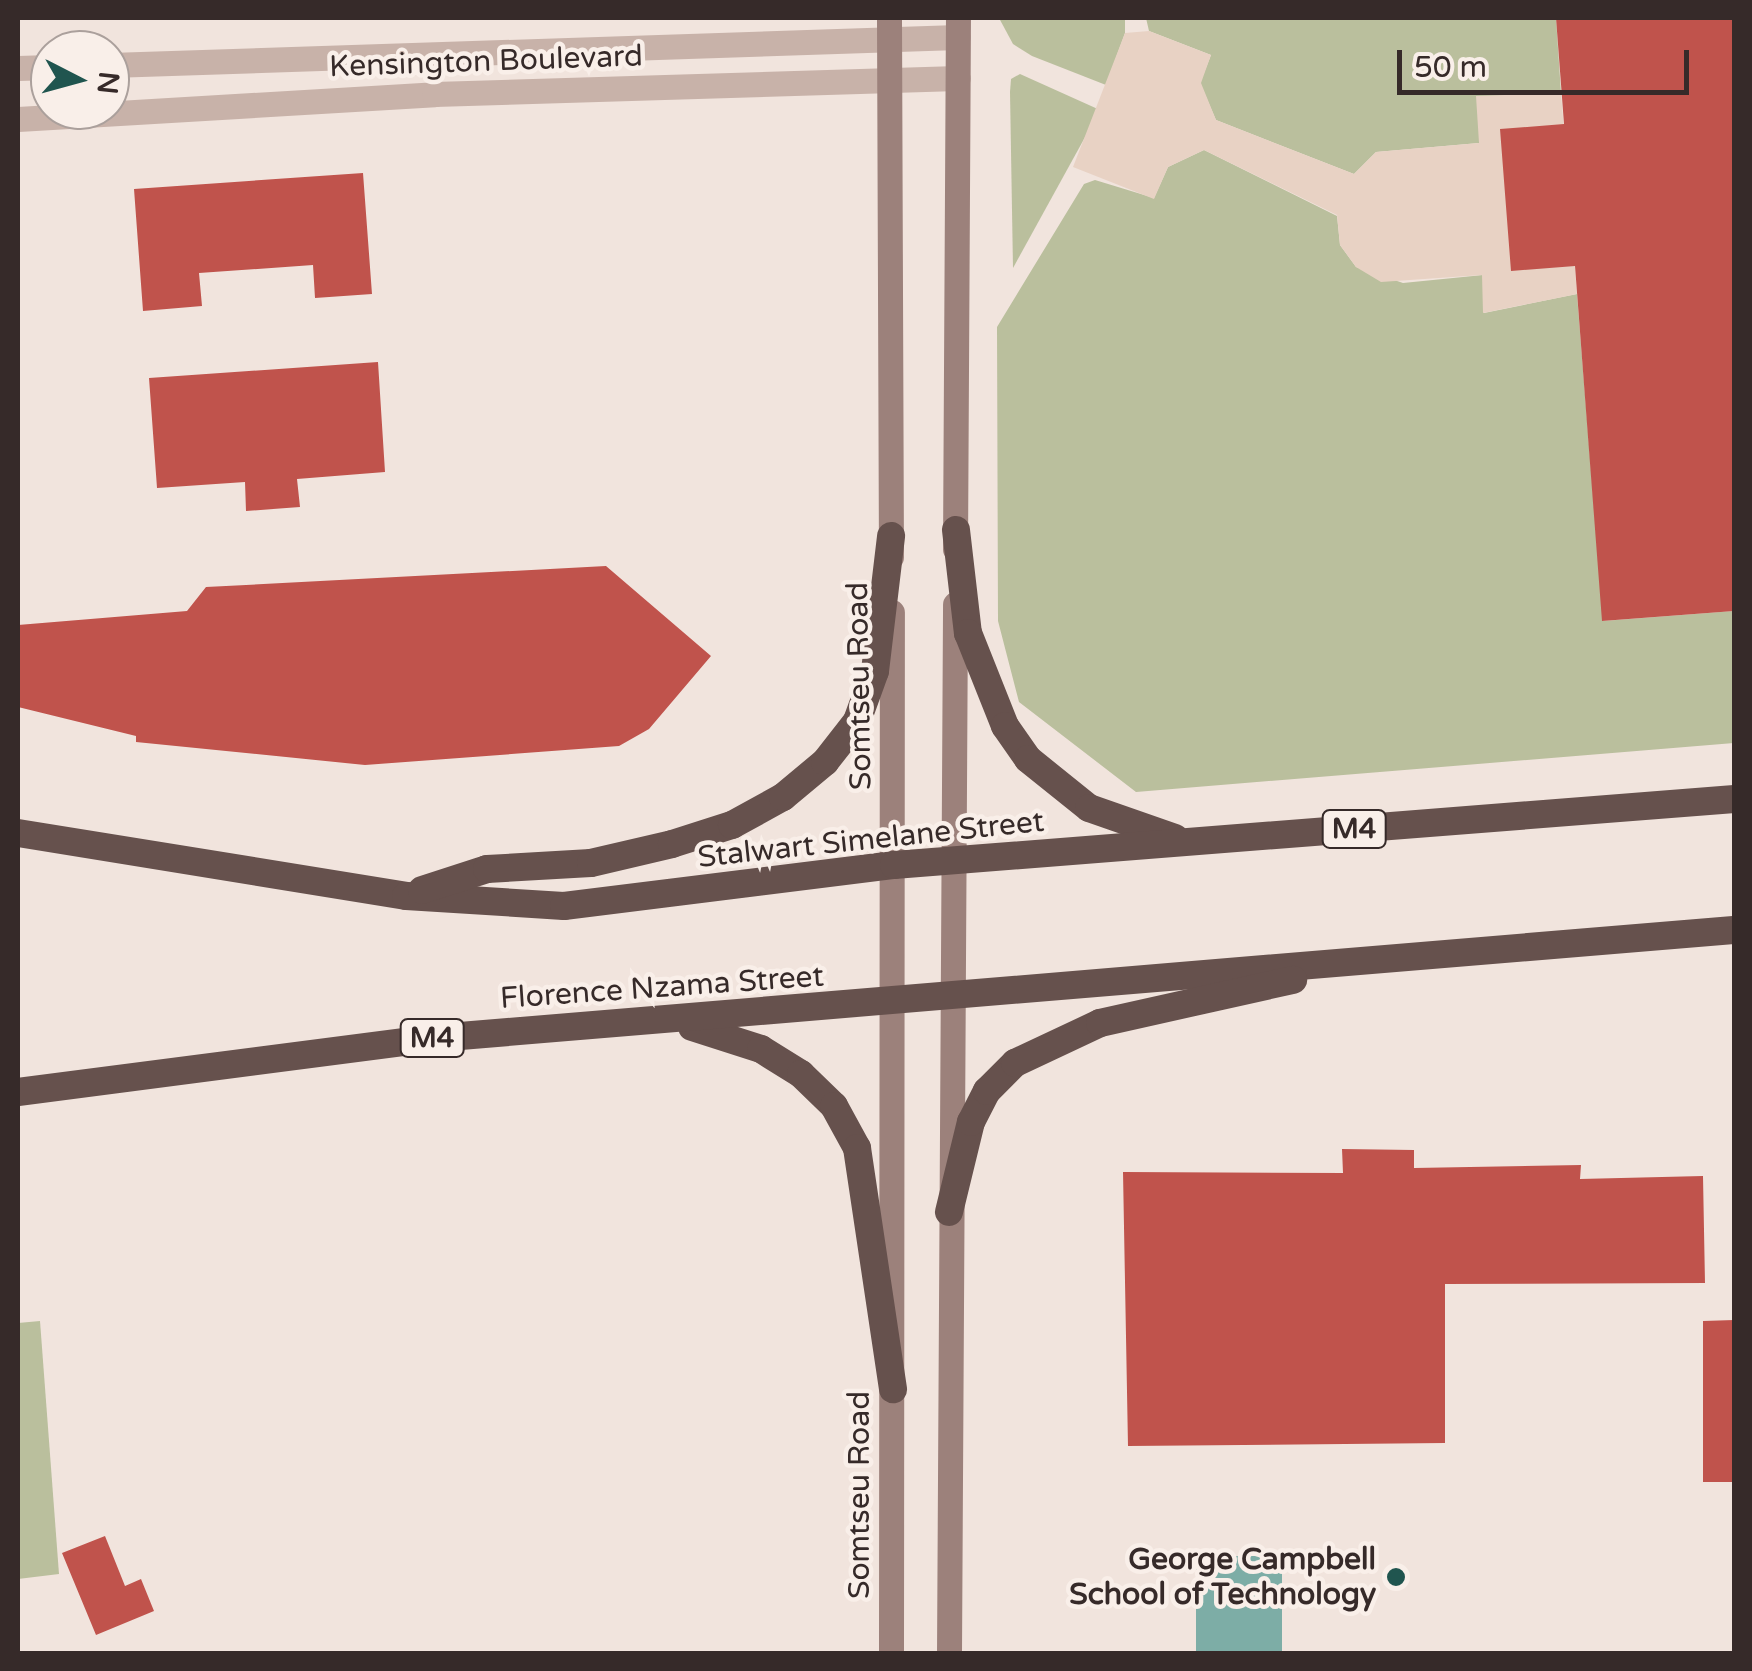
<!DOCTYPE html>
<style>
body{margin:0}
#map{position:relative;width:1752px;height:1671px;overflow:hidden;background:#f1e4dd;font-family:"Varela Round",sans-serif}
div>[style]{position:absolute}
.green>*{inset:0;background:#babf9d}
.plaza>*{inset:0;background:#e8d2c4}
.water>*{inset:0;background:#7dada6}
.building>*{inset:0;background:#c0534c}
.minor>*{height:25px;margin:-12.5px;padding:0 12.5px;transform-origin:12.5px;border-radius:12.5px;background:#c8b2a9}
.secondary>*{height:25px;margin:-12.5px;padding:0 12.5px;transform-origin:12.5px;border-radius:12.5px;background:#9c817b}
.trunk>*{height:28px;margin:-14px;padding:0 14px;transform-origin:14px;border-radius:14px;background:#66514d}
.dots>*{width:28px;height:28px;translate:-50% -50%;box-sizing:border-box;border:5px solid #f9efe9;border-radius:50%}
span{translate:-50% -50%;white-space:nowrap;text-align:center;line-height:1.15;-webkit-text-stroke:9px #f9efe9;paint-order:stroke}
.shield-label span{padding:2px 8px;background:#f9efe9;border:2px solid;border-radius:8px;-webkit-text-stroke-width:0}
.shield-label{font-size:28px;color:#362a29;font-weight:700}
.street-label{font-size:30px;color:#362a29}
.poi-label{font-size:30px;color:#362a29;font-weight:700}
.right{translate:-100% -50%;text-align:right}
.frame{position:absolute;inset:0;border:20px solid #362a29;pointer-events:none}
.north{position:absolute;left:30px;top:30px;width:100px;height:100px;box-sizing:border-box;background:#f9efe9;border:2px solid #aba09c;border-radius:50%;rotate:96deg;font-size:28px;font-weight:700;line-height:40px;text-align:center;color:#362a29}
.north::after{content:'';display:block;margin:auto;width:35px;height:45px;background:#20554f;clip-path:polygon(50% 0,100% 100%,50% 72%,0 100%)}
.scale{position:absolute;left:1397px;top:50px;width:292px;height:45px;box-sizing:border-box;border:5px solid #362a29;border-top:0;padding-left:12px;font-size:30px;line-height:35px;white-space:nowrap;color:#362a29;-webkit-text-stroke:8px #f9efe9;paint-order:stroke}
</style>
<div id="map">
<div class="green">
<div style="clip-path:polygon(999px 18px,1125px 18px,1125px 33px,1106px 85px,1032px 56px,1013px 44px)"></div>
<div style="clip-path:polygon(1146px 18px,1556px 18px,1561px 93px,1530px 95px,1479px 143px,1376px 152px,1354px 174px,1216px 120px,1200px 83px,1211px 55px,1149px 31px)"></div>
<div style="clip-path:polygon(1020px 74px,1100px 110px,1013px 268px,1010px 92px,1011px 79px)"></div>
<div style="clip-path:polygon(1204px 150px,1337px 216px,1340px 245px,1356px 267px,1403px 283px,1483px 275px,1484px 313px,1577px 294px,1603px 621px,1734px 611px,1734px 743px,1136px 792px,1019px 702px,998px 621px,997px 327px,1084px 184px,1095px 180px,1154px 198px,1168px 167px)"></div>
<div style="clip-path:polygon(40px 1321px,59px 1574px,18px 1579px,18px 1323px)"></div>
</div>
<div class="plaza">
<div style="clip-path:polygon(1149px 31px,1211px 55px,1201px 83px,1216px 120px,1354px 174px,1376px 152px,1479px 143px,1476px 96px,1561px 93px,1577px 294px,1483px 313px,1482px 275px,1381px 282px,1356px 267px,1340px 245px,1337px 215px,1204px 150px,1168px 167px,1154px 199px,1073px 167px,1125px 33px)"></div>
</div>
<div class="water">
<div style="clip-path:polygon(1196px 1556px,1282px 1556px,1282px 1653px,1196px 1653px)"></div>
</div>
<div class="building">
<div style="clip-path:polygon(1556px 18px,1734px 18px,1734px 611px,1602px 621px,1575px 266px,1511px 271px,1500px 129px,1564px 124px)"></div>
<div style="clip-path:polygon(363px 173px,372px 294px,315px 298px,313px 265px,199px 273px,202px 306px,143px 311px,134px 189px)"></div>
<div style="clip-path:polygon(378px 362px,385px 472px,297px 479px,300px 507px,246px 511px,245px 482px,157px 488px,149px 378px)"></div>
<div style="clip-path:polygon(606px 566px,711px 656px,649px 729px,619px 746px,365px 765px,136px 742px,136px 736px,18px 707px,18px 625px,187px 611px,206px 587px)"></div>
<div style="clip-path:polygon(1342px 1149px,1414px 1150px,1414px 1168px,1581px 1165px,1580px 1179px,1703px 1176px,1705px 1283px,1445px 1284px,1445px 1443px,1128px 1446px,1123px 1172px,1343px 1173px)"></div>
<div style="clip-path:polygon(1734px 1320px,1734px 1482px,1703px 1482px,1703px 1321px)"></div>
<div style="clip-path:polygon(105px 1536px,125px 1586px,141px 1579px,154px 1611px,96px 1635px,62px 1553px)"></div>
</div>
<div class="minor">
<div style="left:110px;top:65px;width:848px;rotate:-1.89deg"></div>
<div style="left:18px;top:68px;width:32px;rotate:-2deg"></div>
<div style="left:18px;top:119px;width:417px;rotate:-3.4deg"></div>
<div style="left:434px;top:94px;width:524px;rotate:-1.75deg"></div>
</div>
<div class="secondary">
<div style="left:889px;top:18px;width:539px;rotate:89.79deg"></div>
<div style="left:955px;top:549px;width:531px;rotate:-89.68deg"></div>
<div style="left:891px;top:1654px;width:1042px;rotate:-89.95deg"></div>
<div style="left:949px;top:1654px;width:1050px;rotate:-89.67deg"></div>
</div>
<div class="trunk">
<div style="left:956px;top:530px;width:104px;rotate:83.4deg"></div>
<div style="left:968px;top:633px;width:100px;rotate:68.3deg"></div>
<div style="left:1005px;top:726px;width:40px;rotate:55.1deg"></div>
<div style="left:1028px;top:759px;width:78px;rotate:38.8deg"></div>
<div style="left:1089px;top:808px;width:91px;rotate:19.2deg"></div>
<div style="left:18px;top:833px;width:393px;rotate:9.2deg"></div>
<div style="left:406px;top:896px;width:158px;rotate:3.6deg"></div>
<div style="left:564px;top:906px;width:333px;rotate:-7.1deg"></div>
<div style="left:894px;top:865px;width:843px;rotate:-4.49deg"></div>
<div style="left:422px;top:890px;width:68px;rotate:-17.9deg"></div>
<div style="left:487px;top:869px;width:104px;rotate:-3.3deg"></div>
<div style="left:591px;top:863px;width:83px;rotate:-13.2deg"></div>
<div style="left:672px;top:844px;width:63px;rotate:-17.6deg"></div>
<div style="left:732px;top:825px;width:58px;rotate:-28.8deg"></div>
<div style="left:783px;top:797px;width:55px;rotate:-39.8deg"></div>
<div style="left:825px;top:762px;width:52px;rotate:-52deg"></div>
<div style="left:857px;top:721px;width:53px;rotate:-70.2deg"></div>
<div style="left:875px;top:671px;width:136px;rotate:-83.2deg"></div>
<div style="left:692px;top:1027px;width:72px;rotate:17.7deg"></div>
<div style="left:761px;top:1049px;width:47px;rotate:32deg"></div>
<div style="left:801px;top:1074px;width:46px;rotate:44.1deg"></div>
<div style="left:834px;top:1106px;width:48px;rotate:61.3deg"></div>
<div style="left:857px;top:1148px;width:244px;rotate:81.5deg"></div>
<div style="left:18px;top:1092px;width:421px;rotate:-7.4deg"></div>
<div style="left:436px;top:1038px;width:1302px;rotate:-4.76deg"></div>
<div style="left:949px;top:1212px;width:93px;rotate:-76.3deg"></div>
<div style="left:971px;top:1122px;width:35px;rotate:-63deg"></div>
<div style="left:987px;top:1091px;width:40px;rotate:-45deg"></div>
<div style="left:1015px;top:1063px;width:94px;rotate:-25.2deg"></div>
<div style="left:1100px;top:1023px;width:198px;rotate:-12.6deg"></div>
</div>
<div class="dots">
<div style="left:1396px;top:1577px;background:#20554f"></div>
</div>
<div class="shield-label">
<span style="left:1354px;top:829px">M4</span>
<span style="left:432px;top:1038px">M4</span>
</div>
<div class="street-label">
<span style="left:486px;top:62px;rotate:-2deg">Kensington Boulevard</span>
<span style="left:860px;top:686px;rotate:-91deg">Somtseu Road</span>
<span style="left:871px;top:840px;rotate:-6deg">Stalwart Simelane Street</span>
<span style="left:662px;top:988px;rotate:-4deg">Florence Nzama Street</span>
<span style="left:860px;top:1495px;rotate:-90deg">Somtseu Road</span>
</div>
<div class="poi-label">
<span class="right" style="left:1376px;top:1577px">George Campbell<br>School of Technology</span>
</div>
<div class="frame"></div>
<div class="north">N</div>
<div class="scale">50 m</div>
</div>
